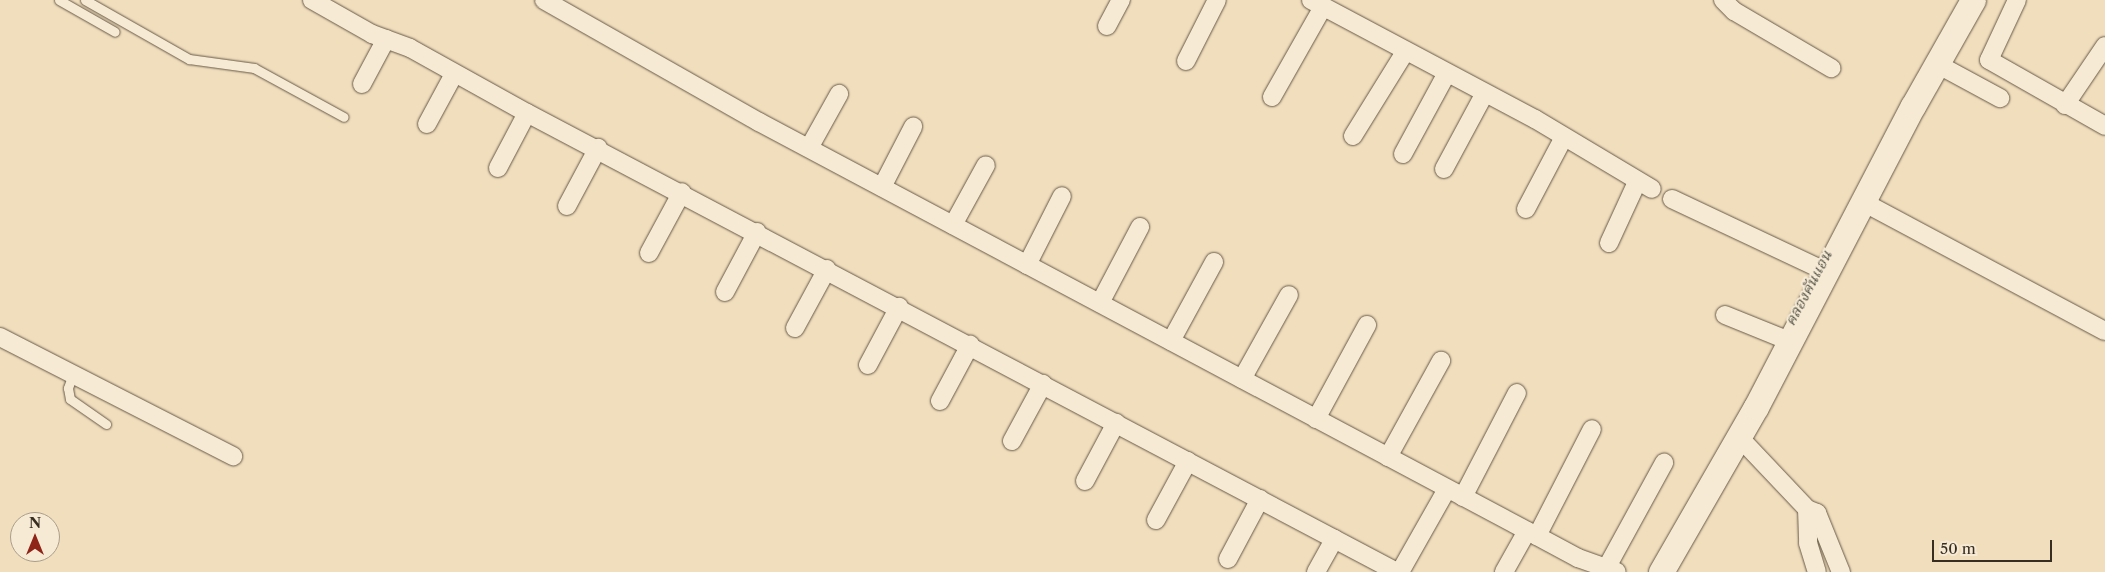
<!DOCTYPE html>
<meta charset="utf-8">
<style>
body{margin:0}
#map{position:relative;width:2105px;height:572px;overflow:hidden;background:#f1debd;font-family:"Libre Caslon Text","Noto Serif Thai",serif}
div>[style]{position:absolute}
.roads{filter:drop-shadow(0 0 1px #665948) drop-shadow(0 0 1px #665948)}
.lane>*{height:9px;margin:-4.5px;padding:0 4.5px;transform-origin:4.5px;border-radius:4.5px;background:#f6ead4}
.street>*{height:18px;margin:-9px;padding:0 9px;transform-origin:9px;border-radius:9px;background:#f6ead4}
.secondary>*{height:25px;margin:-12.5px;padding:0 12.5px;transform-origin:12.5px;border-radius:12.5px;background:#f6ead4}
span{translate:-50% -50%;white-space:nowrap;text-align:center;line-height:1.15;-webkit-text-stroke:4.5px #f6ead4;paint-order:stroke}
.water-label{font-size:15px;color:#505046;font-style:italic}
.north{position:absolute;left:10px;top:512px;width:50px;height:50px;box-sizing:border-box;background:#f6ead4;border:1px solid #aa9e8c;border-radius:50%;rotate:0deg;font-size:14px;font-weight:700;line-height:20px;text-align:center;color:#372d21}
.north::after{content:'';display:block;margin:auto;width:18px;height:22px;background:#8f2418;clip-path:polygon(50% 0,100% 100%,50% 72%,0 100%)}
.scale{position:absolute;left:1932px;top:540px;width:120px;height:22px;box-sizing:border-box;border:2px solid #372d21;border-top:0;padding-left:6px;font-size:15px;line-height:18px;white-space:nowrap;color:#372d21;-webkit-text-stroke:4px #f6ead4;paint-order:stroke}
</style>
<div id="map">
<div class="roads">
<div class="lane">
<div style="left:59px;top:0;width:64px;rotate:29.7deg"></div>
<div style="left:85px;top:0;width:120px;rotate:29.6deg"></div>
<div style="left:189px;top:59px;width:66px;rotate:7.9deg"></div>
<div style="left:254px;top:68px;width:102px;rotate:28.6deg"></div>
<div style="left:73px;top:374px;width:15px;rotate:110deg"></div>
<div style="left:68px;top:388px;width:11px;rotate:80deg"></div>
<div style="left:70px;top:399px;width:44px;rotate:34.8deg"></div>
</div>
<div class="street">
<div style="left:312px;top:0;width:69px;rotate:29.5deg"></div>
<div style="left:372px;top:34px;width:40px;rotate:20.2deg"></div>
<div style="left:410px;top:48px;width:134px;rotate:29.1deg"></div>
<div style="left:527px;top:113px;width:984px;rotate:27.82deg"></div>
<div style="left:544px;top:0;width:247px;rotate:29.6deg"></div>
<div style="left:759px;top:122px;width:881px;rotate:28.02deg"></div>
<div style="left:1537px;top:536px;width:47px;rotate:28.2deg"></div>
<div style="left:1578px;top:558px;width:41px;rotate:19.7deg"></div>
<div style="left:1311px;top:0;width:254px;rotate:28deg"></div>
<div style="left:1535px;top:119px;width:136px;rotate:30.9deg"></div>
<div style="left:1723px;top:0;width:16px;rotate:45deg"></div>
<div style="left:1734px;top:11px;width:113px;rotate:30.4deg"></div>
<div style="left:2017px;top:0;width:66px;rotate:115deg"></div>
<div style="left:1989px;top:60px;width:133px;rotate:29.6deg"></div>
<div style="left:1107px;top:26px;width:30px;rotate:-62deg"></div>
<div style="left:1186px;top:61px;width:68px;rotate:-63.1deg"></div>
<div style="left:1937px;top:64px;width:72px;rotate:28.4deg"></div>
<div style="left:362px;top:84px;width:51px;rotate:-61.9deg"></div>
<div style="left:1272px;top:97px;width:103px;rotate:-60.5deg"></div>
<div style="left:2065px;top:105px;width:71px;rotate:-55.9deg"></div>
<div style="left:427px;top:124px;width:57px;rotate:-61.6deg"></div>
<div style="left:1353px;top:136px;width:99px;rotate:-58.2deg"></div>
<div style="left:809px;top:148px;width:62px;rotate:-60.9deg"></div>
<div style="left:1403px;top:154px;width:92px;rotate:-61.5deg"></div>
<div style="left:498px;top:168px;width:62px;rotate:-62.2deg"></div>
<div style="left:1444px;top:169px;width:86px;rotate:-61.7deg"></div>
<div style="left:882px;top:187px;width:68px;rotate:-62.7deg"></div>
<div style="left:1672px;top:199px;width:171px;rotate:25.2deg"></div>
<div style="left:1863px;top:202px;width:274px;rotate:28.1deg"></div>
<div style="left:567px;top:206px;width:66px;rotate:-61.9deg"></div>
<div style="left:1526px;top:209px;width:81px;rotate:-62.2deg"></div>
<div style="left:953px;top:225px;width:68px;rotate:-61.2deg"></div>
<div style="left:1609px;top:243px;width:67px;rotate:-65.3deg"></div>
<div style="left:649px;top:253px;width:69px;rotate:-61.6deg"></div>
<div style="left:1027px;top:265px;width:77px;rotate:-63.1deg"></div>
<div style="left:725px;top:292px;width:68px;rotate:-61.9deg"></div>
<div style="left:1100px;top:303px;width:86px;rotate:-62.2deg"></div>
<div style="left:1725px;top:315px;width:69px;rotate:22.1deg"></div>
<div style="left:795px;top:328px;width:67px;rotate:-61.5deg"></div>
<div style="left:0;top:337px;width:262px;rotate:27.1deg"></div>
<div style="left:1171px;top:341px;width:90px;rotate:-61.4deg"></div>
<div style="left:868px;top:365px;width:66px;rotate:-61.9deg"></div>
<div style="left:1242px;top:379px;width:96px;rotate:-60.8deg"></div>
<div style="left:940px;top:401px;width:64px;rotate:-61.8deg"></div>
<div style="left:1316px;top:419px;width:107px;rotate:-61.5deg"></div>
<div style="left:1739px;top:437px;width:99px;rotate:46.6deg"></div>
<div style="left:1807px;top:509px;width:11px;rotate:22deg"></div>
<div style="left:1817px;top:513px;width:64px;rotate:67.9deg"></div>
<div style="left:1012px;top:441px;width:65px;rotate:-61.5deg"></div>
<div style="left:1388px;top:457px;width:110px;rotate:-61.1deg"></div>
<div style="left:1085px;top:481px;width:66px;rotate:-61.9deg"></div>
<div style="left:1463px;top:497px;width:117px;rotate:-62.6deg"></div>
<div style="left:1807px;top:509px;width:34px;rotate:88deg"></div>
<div style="left:1808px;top:543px;width:30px;rotate:73deg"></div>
<div style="left:1156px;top:520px;width:67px;rotate:-61.5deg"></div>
<div style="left:1537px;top:536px;width:120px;rotate:-62.8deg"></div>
<div style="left:1228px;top:559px;width:68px;rotate:-61.9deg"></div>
<div style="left:1607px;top:567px;width:119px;rotate:-61.3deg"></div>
<div style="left:1316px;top:572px;width:38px;rotate:-61deg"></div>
<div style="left:1400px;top:572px;width:95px;rotate:-60.5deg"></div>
<div style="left:1504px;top:572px;width:47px;rotate:-60.7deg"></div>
</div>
<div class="secondary">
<div style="left:1661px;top:572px;width:190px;rotate:-60.1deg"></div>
<div style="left:1756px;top:407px;width:339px;rotate:-62.5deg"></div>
<div style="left:1913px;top:106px;width:122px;rotate:-60.5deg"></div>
</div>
</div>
<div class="water-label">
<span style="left:1808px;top:288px;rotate:-62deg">คลองคันแอน</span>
</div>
<div class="north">N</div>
<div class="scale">50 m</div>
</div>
